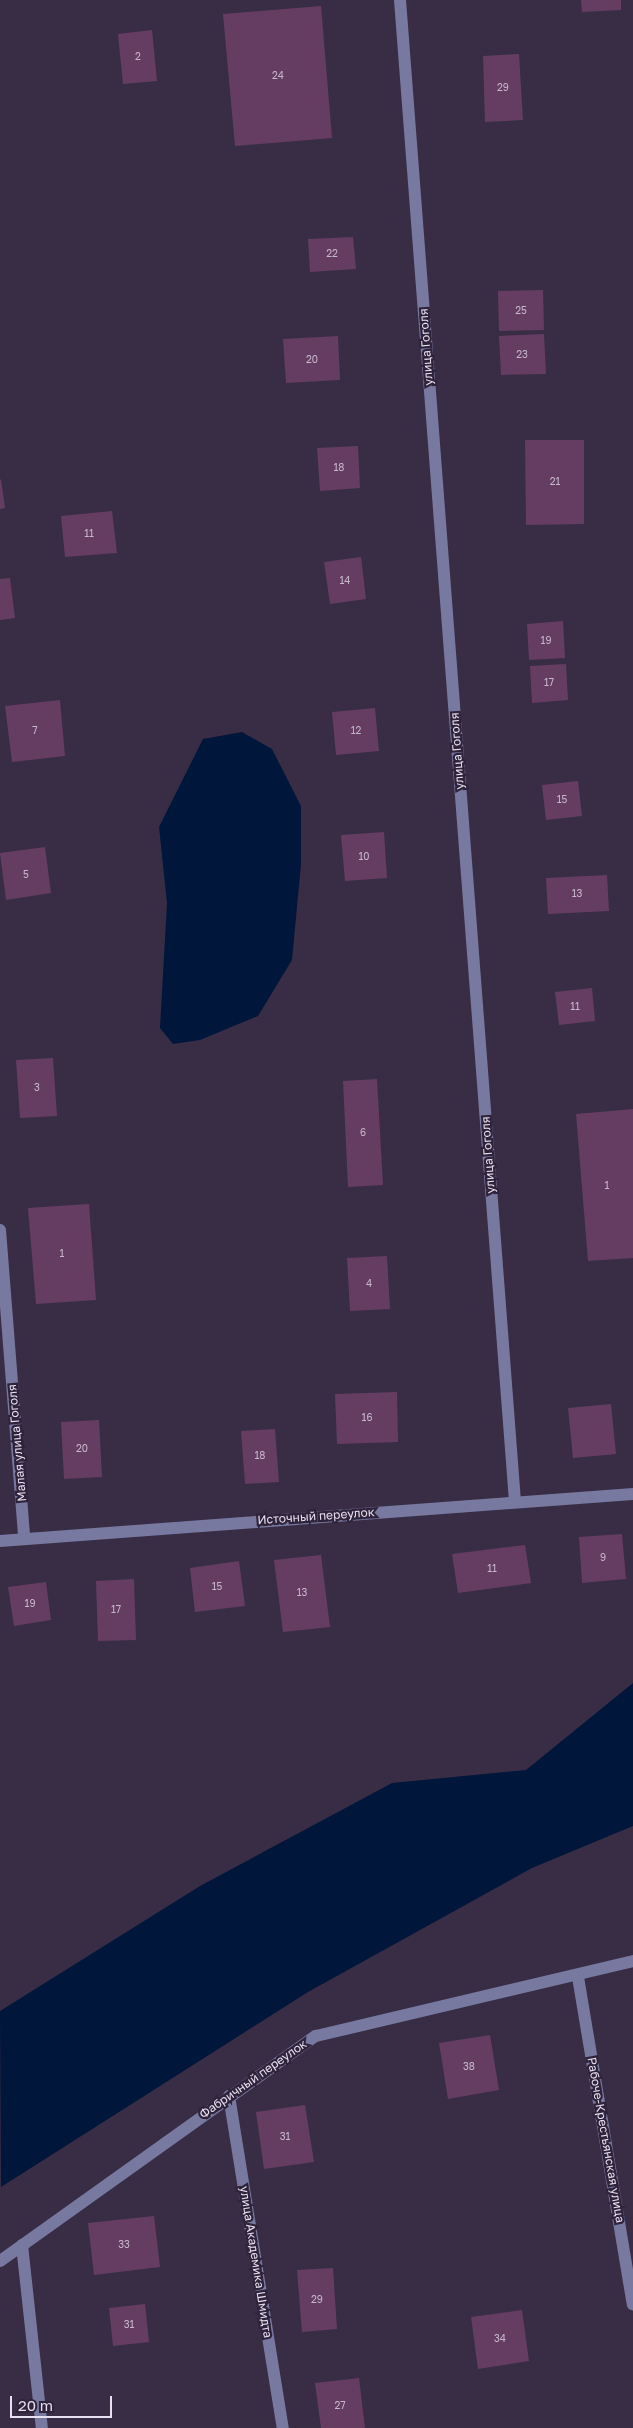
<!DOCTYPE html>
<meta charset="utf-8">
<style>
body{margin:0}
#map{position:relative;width:633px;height:2428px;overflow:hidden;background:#382d45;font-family:"Golos Text",sans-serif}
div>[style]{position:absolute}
.water>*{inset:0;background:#01163b}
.building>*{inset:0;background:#653d62}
.minor>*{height:12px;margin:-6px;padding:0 6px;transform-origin:6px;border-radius:6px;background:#7779a1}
span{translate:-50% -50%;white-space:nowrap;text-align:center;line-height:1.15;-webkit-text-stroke:4.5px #2e233a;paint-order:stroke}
.number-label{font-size:10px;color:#c6b7cc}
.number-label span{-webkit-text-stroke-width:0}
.street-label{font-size:12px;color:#e7e0f0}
.scale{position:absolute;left:10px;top:2396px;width:102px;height:22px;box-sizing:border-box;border:2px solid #e7e0f0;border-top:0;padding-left:6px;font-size:15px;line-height:18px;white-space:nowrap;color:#e7e0f0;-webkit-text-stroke:4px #2e233a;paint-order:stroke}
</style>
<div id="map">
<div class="water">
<div style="clip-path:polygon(242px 732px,272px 749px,301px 806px,301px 864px,292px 960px,258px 1016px,200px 1040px,173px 1044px,160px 1028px,167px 903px,159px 827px,203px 739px)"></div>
<div style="clip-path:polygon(633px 1683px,633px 1826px,532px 1868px,308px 1992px,1px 2187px,0 2011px,200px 1886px,392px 1783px,526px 1770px)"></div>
</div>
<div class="building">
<div style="clip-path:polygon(581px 0,621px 0,621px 10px,582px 12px)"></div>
<div style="clip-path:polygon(321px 6px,332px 138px,235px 146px,223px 14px)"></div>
<div style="clip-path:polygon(152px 30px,157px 81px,123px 84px,118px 34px)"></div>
<div style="clip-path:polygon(519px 54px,523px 120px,485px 122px,483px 56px)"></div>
<div style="clip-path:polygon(353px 237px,356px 269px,310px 272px,308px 239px)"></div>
<div style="clip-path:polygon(543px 290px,544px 330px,499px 331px,498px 291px)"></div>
<div style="clip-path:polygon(544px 334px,546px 374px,501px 375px,499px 336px)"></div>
<div style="clip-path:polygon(338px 336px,340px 380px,286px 383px,283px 339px)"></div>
<div style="clip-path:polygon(525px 440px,584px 440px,584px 524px,526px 525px)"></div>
<div style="clip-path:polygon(358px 446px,360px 488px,320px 491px,317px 448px)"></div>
<div style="clip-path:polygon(1px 479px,5px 508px,0 509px,0 480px)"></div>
<div style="clip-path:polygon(112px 511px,117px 553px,65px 557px,61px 516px)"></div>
<div style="clip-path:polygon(361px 557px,366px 599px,330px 604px,324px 562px)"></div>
<div style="clip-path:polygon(10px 578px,15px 618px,0 620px,0 579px)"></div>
<div style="clip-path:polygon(563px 621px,565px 658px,529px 660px,527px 624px)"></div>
<div style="clip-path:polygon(566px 664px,568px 700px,532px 703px,530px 666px)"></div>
<div style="clip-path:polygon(60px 700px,65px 756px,12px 762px,5px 706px)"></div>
<div style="clip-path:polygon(375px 708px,379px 751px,336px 755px,332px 712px)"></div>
<div style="clip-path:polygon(578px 781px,582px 816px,546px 820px,542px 785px)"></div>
<div style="clip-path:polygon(384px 832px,387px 878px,345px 881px,341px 835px)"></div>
<div style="clip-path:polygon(45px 847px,51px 893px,6px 900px,0 853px)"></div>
<div style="clip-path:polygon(607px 875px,609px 911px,548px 914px,546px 878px)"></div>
<div style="clip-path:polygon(592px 988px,595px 1021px,559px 1025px,555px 992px)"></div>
<div style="clip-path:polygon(53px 1058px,57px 1116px,20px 1118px,16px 1060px)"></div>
<div style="clip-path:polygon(377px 1079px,383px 1185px,348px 1187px,343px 1081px)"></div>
<div style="clip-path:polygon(633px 1109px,633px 1258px,588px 1261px,576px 1114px)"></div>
<div style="clip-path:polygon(89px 1204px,96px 1300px,36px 1304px,28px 1208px)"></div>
<div style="clip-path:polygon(387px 1256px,390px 1309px,350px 1311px,347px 1258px)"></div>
<div style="clip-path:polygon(397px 1392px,398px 1442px,337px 1444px,335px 1394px)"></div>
<div style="clip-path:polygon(611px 1404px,616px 1454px,573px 1458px,568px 1408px)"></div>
<div style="clip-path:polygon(99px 1420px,102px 1477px,64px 1479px,61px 1422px)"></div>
<div style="clip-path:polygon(275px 1429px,279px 1482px,245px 1484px,241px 1431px)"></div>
<div style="clip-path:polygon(622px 1534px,626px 1579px,582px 1583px,579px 1537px)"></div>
<div style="clip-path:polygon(525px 1545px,531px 1583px,458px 1593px,452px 1554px)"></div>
<div style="clip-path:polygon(321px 1555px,330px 1627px,283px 1632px,274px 1560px)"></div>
<div style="clip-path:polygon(239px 1561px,245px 1606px,195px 1612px,190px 1568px)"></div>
<div style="clip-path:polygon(134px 1579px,136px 1640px,98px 1641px,96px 1581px)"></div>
<div style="clip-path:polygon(46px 1582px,51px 1620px,14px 1626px,8px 1587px)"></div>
<div style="clip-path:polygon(490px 2035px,499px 2090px,448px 2099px,439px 2043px)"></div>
<div style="clip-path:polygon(305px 2105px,314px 2162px,264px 2169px,256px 2112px)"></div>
<div style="clip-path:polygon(154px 2216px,160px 2267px,94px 2275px,88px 2223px)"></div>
<div style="clip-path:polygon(333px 2268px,337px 2329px,302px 2332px,297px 2270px)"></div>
<div style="clip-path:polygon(145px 2304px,149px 2342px,113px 2346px,109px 2308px)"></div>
<div style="clip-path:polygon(522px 2310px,529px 2361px,478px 2369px,471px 2317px)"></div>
<div style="clip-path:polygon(359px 2378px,365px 2428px,321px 2428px,315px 2383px)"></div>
</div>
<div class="minor">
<div style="left:400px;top:0;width:1505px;rotate:85.62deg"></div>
<div style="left:0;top:1230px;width:308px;rotate:85.5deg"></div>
<div style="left:0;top:1541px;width:635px;rotate:-4.25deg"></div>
<div style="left:578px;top:1977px;width:332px;rotate:80.5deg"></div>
<div style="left:229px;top:2096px;width:336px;rotate:80.8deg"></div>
<div style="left:22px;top:2245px;width:184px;rotate:83.8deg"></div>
<div style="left:0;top:2261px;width:388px;rotate:-35.5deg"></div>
<div style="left:316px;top:2036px;width:326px;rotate:-13.3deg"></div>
</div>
<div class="number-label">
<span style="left:138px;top:57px">2</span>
<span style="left:278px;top:76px">24</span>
<span style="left:503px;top:88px">29</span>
<span style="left:332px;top:254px">22</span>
<span style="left:521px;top:311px">25</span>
<span style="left:522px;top:355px">23</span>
<span style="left:312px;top:360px">20</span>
<span style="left:339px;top:468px">18</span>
<span style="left:555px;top:482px">21</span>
<span style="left:89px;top:534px">11</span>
<span style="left:345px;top:581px">14</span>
<span style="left:546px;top:641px">19</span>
<span style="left:549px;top:683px">17</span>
<span style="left:35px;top:731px">7</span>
<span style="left:356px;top:731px">12</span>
<span style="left:562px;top:800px">15</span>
<span style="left:364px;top:857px">10</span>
<span style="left:26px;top:875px">5</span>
<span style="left:577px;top:894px">13</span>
<span style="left:575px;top:1007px">11</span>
<span style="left:37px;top:1088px">3</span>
<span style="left:363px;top:1133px">6</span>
<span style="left:607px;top:1186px">1</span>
<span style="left:62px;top:1254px">1</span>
<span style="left:369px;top:1284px">4</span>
<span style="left:367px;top:1418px">16</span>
<span style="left:82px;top:1449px">20</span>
<span style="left:260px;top:1456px">18</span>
<span style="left:603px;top:1558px">9</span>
<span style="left:492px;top:1569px">11</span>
<span style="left:217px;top:1587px">15</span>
<span style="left:302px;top:1593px">13</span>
<span style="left:30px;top:1604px">19</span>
<span style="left:116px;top:1610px">17</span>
<span style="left:469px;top:2067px">38</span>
<span style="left:285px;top:2137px">31</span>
<span style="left:124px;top:2245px">33</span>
<span style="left:317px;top:2300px">29</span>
<span style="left:129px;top:2325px">31</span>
<span style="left:500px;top:2339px">34</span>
<span style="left:340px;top:2406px">27</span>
</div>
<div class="street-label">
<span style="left:426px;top:347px;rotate:-94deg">улица Гоголя</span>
<span style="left:457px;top:751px;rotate:-94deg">улица Гоголя</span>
<span style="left:488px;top:1155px;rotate:-94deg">улица Гоголя</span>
<span style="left:17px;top:1443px;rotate:-95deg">Малая улица Гоголя</span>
<span style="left:316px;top:1516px;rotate:-4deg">Источный переулок</span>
<span style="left:253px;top:2079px;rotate:-35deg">Фабричный переулок</span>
<span style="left:606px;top:2140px;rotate:80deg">Рабоче-Крестьянская улица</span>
<span style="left:256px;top:2262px;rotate:81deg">улица Академика Шмидта</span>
</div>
<div class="scale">20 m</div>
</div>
